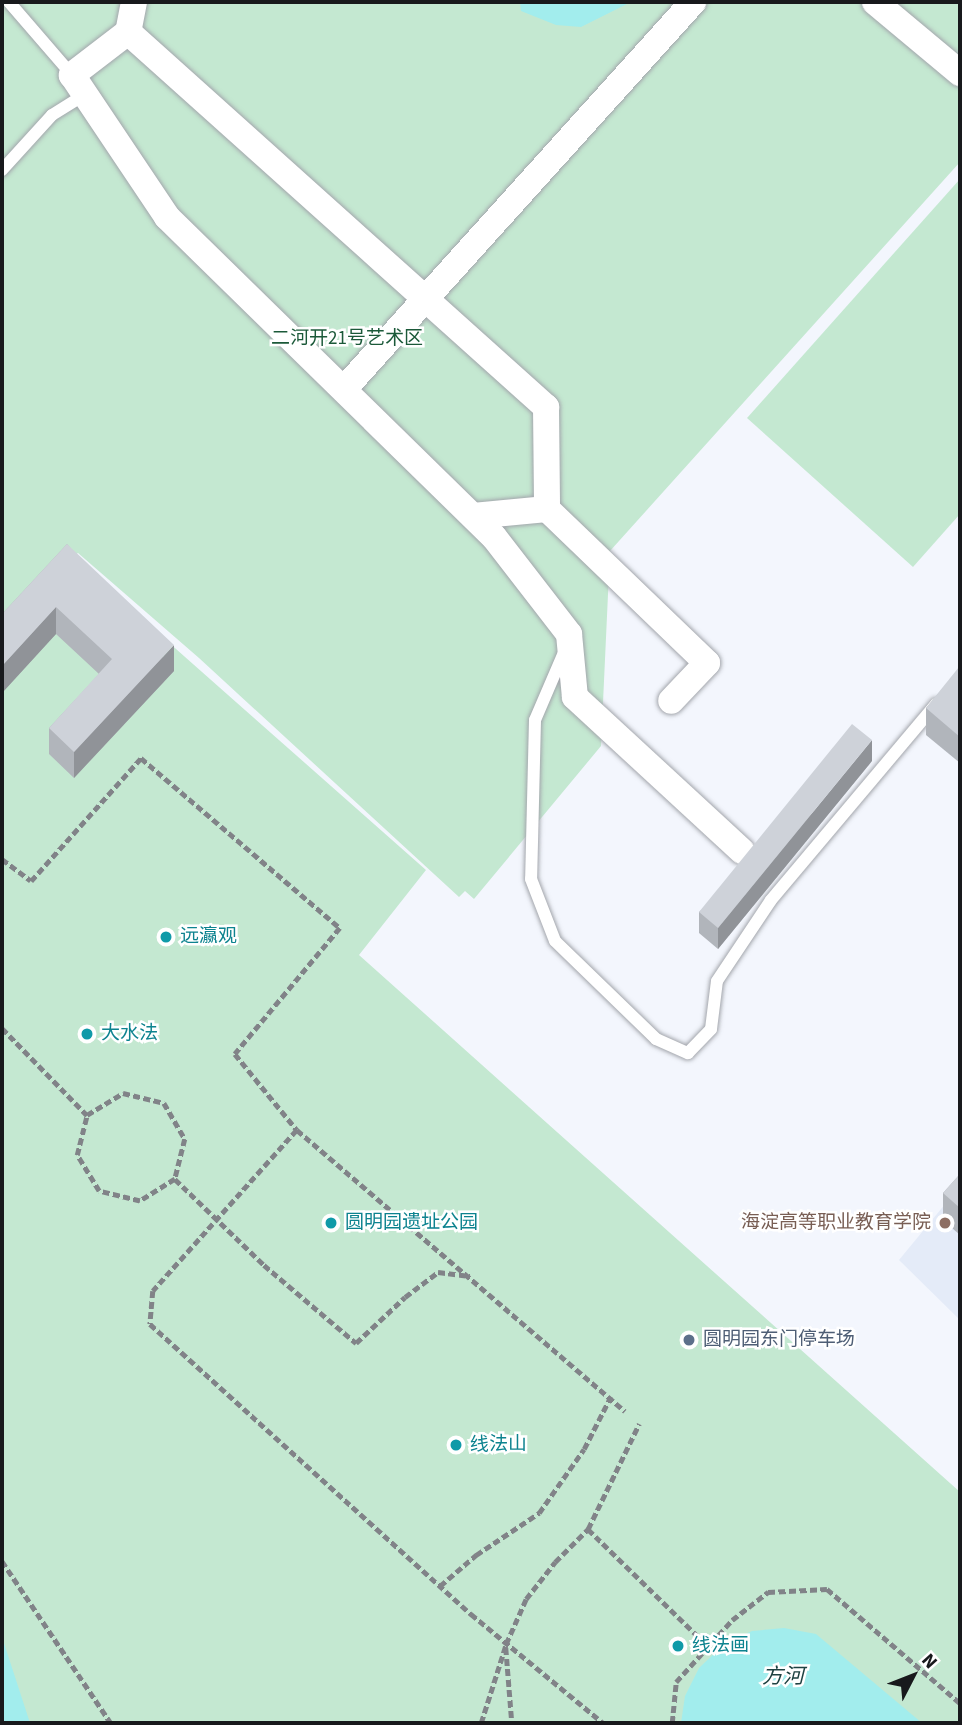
<!DOCTYPE html>
<meta charset="utf-8">
<style>
body{margin:0}
#map{position:relative;width:962px;height:1725px;overflow:hidden;background:#f3f6fd;font-family:"Source Sans 3","Noto Sans SC",sans-serif}
div>[style]{position:absolute}
.built>*{inset:0;background:#e4ebf8}
.green>*{inset:0;background:#c4e8d1}
.water>*{inset:0;background:#a2eded}
.path>*{height:4.5px;margin-top:-2.25px;transform-origin:0;background:repeating-linear-gradient(90deg,#818388 0 7px,transparent 0 10.5px)}
.roads{filter:drop-shadow(0 0 2px #a3a6ac) drop-shadow(0 0 2px #a3a6ac)}
.lane>*{height:12px;margin:-6px;padding:0 6px;transform-origin:6px;border-radius:6px;background:#fff}
.street>*{height:26px;margin:-13px;padding:0 13px;transform-origin:13px;border-radius:13px;background:#fff}
.wall>*{inset:0;background:#b1b5bb}
.shaded-wall>*{inset:0;background:#909398}
.building>*{inset:0;background:#ced2d9}
.dots>*{width:19px;height:19px;translate:-50% -50%;box-sizing:border-box;border:4px solid #fff;border-radius:50%}
span{translate:-50% -50%;white-space:nowrap;text-align:center;line-height:1.15;-webkit-text-stroke:5px #fff;paint-order:stroke}
.park-label{font-size:19px;color:#1b5939}
.culture-label{font-size:19px;color:#0d838f}
.left{translate:0 -50%;text-align:left}
.education-label{font-size:19px;color:#785e54}
.right{translate:-100% -50%;text-align:right}
.service-label{font-size:19px;color:#4e5e75}
.water-label{font-size:21px;color:#1d4141;font-style:italic}
.frame{position:absolute;inset:0;border:4px solid #18191c;pointer-events:none}
.north{position:absolute;left:878px;top:1641px;width:70px;height:70px;-webkit-text-stroke:5px #fff;paint-order:stroke;rotate:48deg;font-size:19px;font-weight:700;line-height:28px;text-align:center;color:#18191c}
.north::after{content:'';display:block;margin:auto;width:24px;height:32px;background:#18191c;clip-path:polygon(50% 0,100% 100%,50% 72%,0 100%)}
</style>
<div id="map">
<div class="built">
<div style="clip-path:polygon(960px 1186px,960px 1320px,899px 1260px)"></div>
</div>
<div class="green">
<div style="clip-path:polygon(2px 2px,960px 2px,960px 162px,610px 551px,601px 746px,474px 899px,465px 891px,459px 897px,199px 658px,78px 553px,72px 557px,426px 870px,359px 955px,960px 1492px,960px 1723px,2px 1723px)"></div>
<div style="clip-path:polygon(960px 179px,960px 514px,913px 567px,747px 418px)"></div>
</div>
<div class="water">
<div style="clip-path:polygon(520px 2px,631px 2px,581px 27px,556px 25px,521px 11px)"></div>
<div style="clip-path:polygon(784px 1628px,816px 1634px,922px 1723px,681px 1723px,685px 1696px,699px 1668px,723px 1645px,752px 1631px)"></div>
<div style="clip-path:polygon(2px 1637px,30px 1723px,2px 1723px)"></div>
</div>
<div class="path">
<div style="left:2px;top:859px;width:36px;rotate:37deg"></div>
<div style="left:31px;top:881px;width:165px;rotate:-48.2deg"></div>
<div style="left:141px;top:758px;width:262px;rotate:40.5deg"></div>
<div style="left:340px;top:928px;width:164px;rotate:129.8deg"></div>
<div style="left:235px;top:1054px;width:98px;rotate:50.8deg"></div>
<div style="left:297px;top:1130px;width:432px;rotate:40.6deg"></div>
<div style="left:2px;top:1028px;width:122px;rotate:45.7deg"></div>
<div style="left:123px;top:1093px;width:42px;rotate:13.7deg"></div>
<div style="left:164px;top:1103px;width:42px;rotate:59.7deg"></div>
<div style="left:185px;top:1139px;width:41px;rotate:104deg"></div>
<div style="left:175px;top:1179px;width:41px;rotate:147.8deg"></div>
<div style="left:140px;top:1201px;width:42px;rotate:-166.3deg"></div>
<div style="left:99px;top:1191px;width:42px;rotate:-121.4deg"></div>
<div style="left:77px;top:1155px;width:41px;rotate:-76deg"></div>
<div style="left:87px;top:1115px;width:42px;rotate:-31.4deg"></div>
<div style="left:297px;top:1130px;width:216px;rotate:131.8deg"></div>
<div style="left:153px;top:1291px;width:33px;rotate:95deg"></div>
<div style="left:150px;top:1324px;width:433px;rotate:42.1deg"></div>
<div style="left:471px;top:1614px;width:171px;rotate:39.5deg"></div>
<div style="left:175px;top:1179px;width:124px;rotate:44deg"></div>
<div style="left:264px;top:1265px;width:121px;rotate:40.3deg"></div>
<div style="left:356px;top:1343px;width:67px;rotate:-43.2deg"></div>
<div style="left:405px;top:1297px;width:41px;rotate:-37.1deg"></div>
<div style="left:438px;top:1272px;width:32px;rotate:7deg"></div>
<div style="left:588px;top:1529px;width:169px;rotate:44.3deg"></div>
<div style="left:2px;top:1561px;width:195px;rotate:56.1deg"></div>
<div style="left:440px;top:1586px;width:48px;rotate:-40.7deg"></div>
<div style="left:476px;top:1555px;width:76px;rotate:-33.7deg"></div>
<div style="left:539px;top:1513px;width:78px;rotate:-54.9deg"></div>
<div style="left:584px;top:1449px;width:59px;rotate:-63deg"></div>
<div style="left:506px;top:1648px;width:75px;rotate:85.4deg"></div>
<div style="left:481px;top:1723px;width:83px;rotate:-72.4deg"></div>
<div style="left:506px;top:1644px;width:49px;rotate:-66deg"></div>
<div style="left:526px;top:1599px;width:47px;rotate:-51.9deg"></div>
<div style="left:555px;top:1562px;width:47px;rotate:-45deg"></div>
<div style="left:588px;top:1529px;width:117px;rotate:-64.1deg"></div>
<div style="left:672px;top:1723px;width:41px;rotate:-84.4deg"></div>
<div style="left:676px;top:1682px;width:84px;rotate:-47.9deg"></div>
<div style="left:732px;top:1620px;width:46px;rotate:-37.9deg"></div>
<div style="left:768px;top:1592px;width:59px;rotate:-2.9deg"></div>
<div style="left:827px;top:1589px;width:175px;rotate:40.6deg"></div>
</div>
<div class="roads">
<div class="lane">
<div style="left:9px;top:2px;width:96px;rotate:49.2deg"></div>
<div style="left:2px;top:170px;width:74px;rotate:-47.7deg"></div>
<div style="left:52px;top:115px;width:39px;rotate:-32deg"></div>
<div style="left:565px;top:650px;width:76px;rotate:113.2deg"></div>
<div style="left:535px;top:720px;width:159px;rotate:91.4deg"></div>
<div style="left:531px;top:879px;width:66px;rotate:68.8deg"></div>
<div style="left:555px;top:941px;width:141px;rotate:44.1deg"></div>
<div style="left:656px;top:1039px;width:35px;rotate:24deg"></div>
<div style="left:688px;top:1053px;width:33px;rotate:-46deg"></div>
<div style="left:711px;top:1029px;width:48px;rotate:-82.9deg"></div>
<div style="left:717px;top:981px;width:97px;rotate:-56.3deg"></div>
<div style="left:771px;top:900px;width:256px;rotate:-49.9deg"></div>
</div>
<div class="street">
<div style="left:134px;top:2px;width:31px;rotate:101deg"></div>
<div style="left:128px;top:32px;width:71px;rotate:142.5deg"></div>
<div style="left:72px;top:75px;width:171px;rotate:56.2deg"></div>
<div style="left:167px;top:217px;width:458px;rotate:44.4deg"></div>
<div style="left:494px;top:537px;width:123px;rotate:52.3deg"></div>
<div style="left:569px;top:634px;width:63px;rotate:84.6deg"></div>
<div style="left:575px;top:697px;width:227px;rotate:42.7deg"></div>
<div style="left:875px;top:2px;width:111px;rotate:39.9deg"></div>
<div style="left:128px;top:32px;width:562px;rotate:41.9deg"></div>
<div style="left:546px;top:407px;width:102px;rotate:89.4deg"></div>
<div style="left:345px;top:388px;width:520px;rotate:-47.96deg"></div>
<div style="left:473px;top:516px;width:74px;rotate:-5.4deg"></div>
<div style="left:547px;top:509px;width:222px;rotate:43.9deg"></div>
<div style="left:707px;top:663px;width:52px;rotate:133.5deg"></div>
</div>
</div>
<div class="wall">
<div style="clip-path:polygon(67px 544px,174px 671px,74px 778px,49px 754px,49px 728px,99px 674px,56px 634px,2px 693px,2px 614px)"></div>
<div style="clip-path:polygon(960px 668px,960px 763px,926px 735px,926px 708px)"></div>
<div style="clip-path:polygon(872px 761px,718px 949px,699px 933px,699px 912px)"></div>
<div style="clip-path:polygon(960px 1174px,960px 1235px,943px 1220px,943px 1193px)"></div>
</div>
<div class="shaded-wall">
<div style="clip-path:polygon(56px 607px,56px 634px,2px 693px,2px 666px)"></div>
<div style="clip-path:polygon(174px 645px,174px 671px,74px 778px,74px 752px)"></div>
<div style="clip-path:polygon(872px 740px,872px 761px,718px 949px,718px 928px)"></div>
</div>
<div class="building">
<div style="clip-path:polygon(67px 544px,174px 645px,74px 752px,49px 728px,112px 659px,56px 607px,2px 666px,2px 614px)"></div>
<div style="clip-path:polygon(959px 667px,960px 668px,960px 737px,926px 708px)"></div>
<div style="clip-path:polygon(852px 724px,872px 740px,718px 928px,699px 912px)"></div>
<div style="clip-path:polygon(960px 1174px,960px 1208px,943px 1193px)"></div>
</div>
<div class="dots">
<div style="left:166px;top:937px;background:#0f9aa8"></div>
<div style="left:87px;top:1034px;background:#0f9aa8"></div>
<div style="left:331px;top:1223px;background:#0f9aa8"></div>
<div style="left:945px;top:1223px;background:#8d6e63"></div>
<div style="left:689px;top:1340px;background:#5c6f8a"></div>
<div style="left:456px;top:1445px;background:#0f9aa8"></div>
<div style="left:678px;top:1646px;background:#0f9aa8"></div>
</div>
<div class="park-label">
<span style="left:347px;top:339px">二河开21号艺术区</span>
</div>
<div class="culture-label">
<span class="left" style="left:180px;top:937px">远瀛观</span>
<span class="left" style="left:101px;top:1034px">大水法</span>
<span class="left" style="left:345px;top:1223px">圆明园遗址公园</span>
<span class="left" style="left:470px;top:1445px">线法山</span>
<span class="left" style="left:692px;top:1646px">线法画</span>
</div>
<div class="education-label">
<span class="right" style="left:931px;top:1223px">海淀高等职业教育学院</span>
</div>
<div class="service-label">
<span class="left" style="left:703px;top:1340px">圆明园东门停车场</span>
</div>
<div class="water-label">
<span style="left:783px;top:1676px">方河</span>
</div>
<div class="frame"></div>
<div class="north">N</div>
</div>
